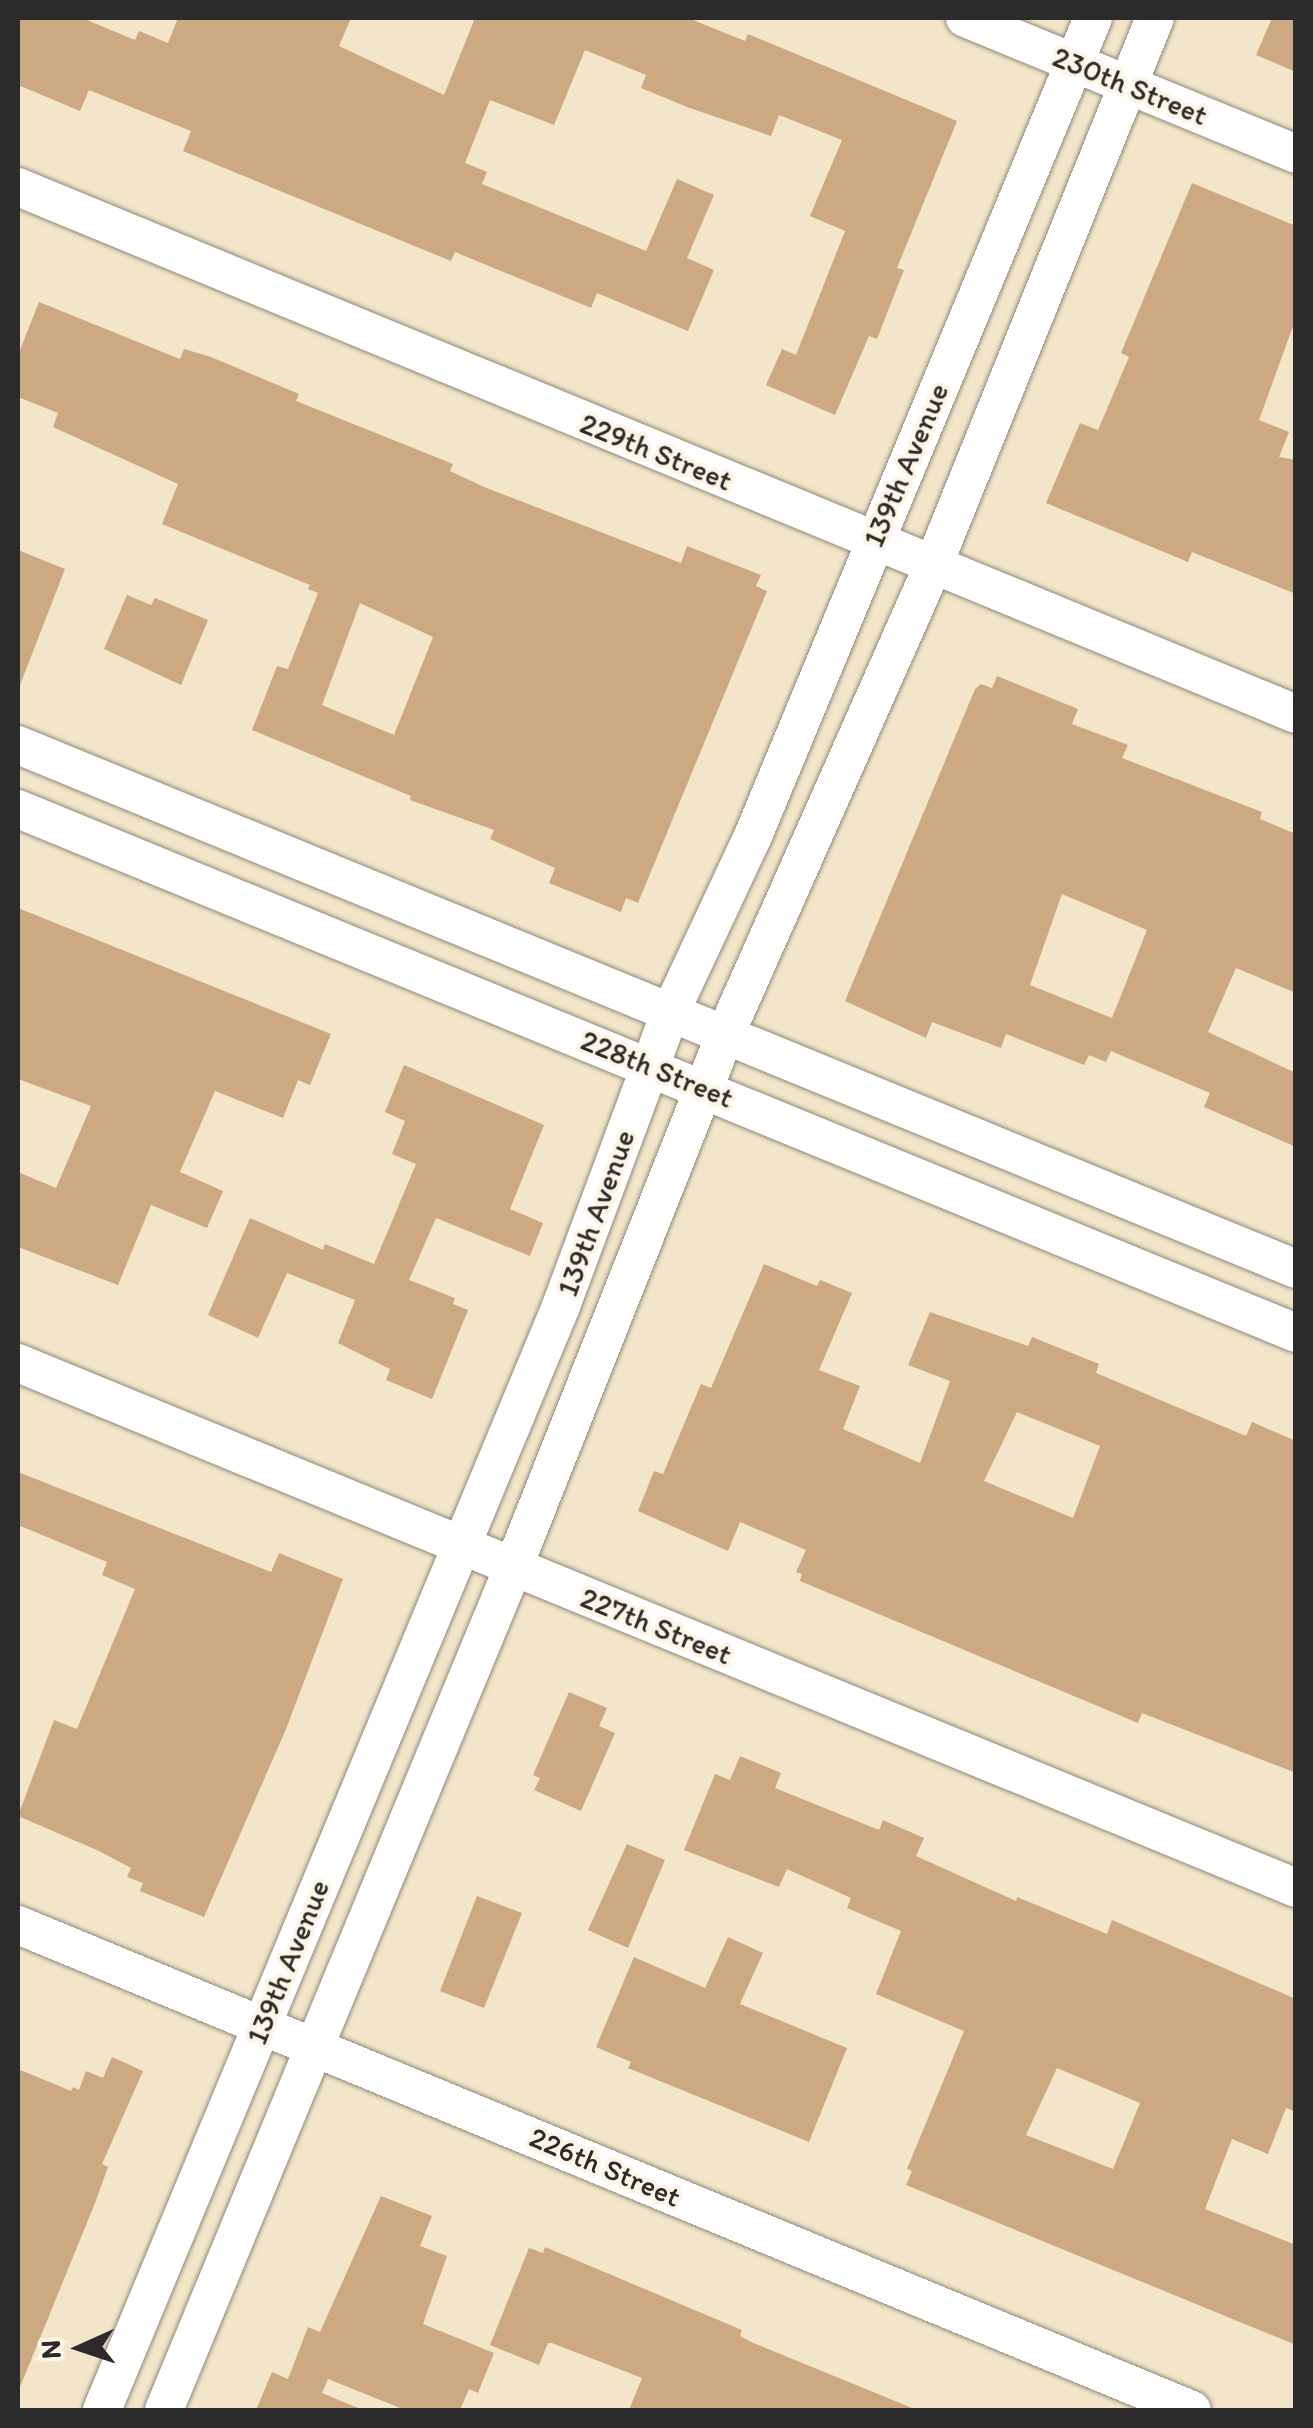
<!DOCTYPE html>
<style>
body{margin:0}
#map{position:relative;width:1313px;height:2428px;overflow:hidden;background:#f3e5c9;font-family:Itim,sans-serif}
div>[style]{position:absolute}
.building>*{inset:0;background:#cca980}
.roads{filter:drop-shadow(0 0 2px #8f887a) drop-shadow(0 0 2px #8f887a)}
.street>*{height:38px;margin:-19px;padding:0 19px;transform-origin:19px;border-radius:19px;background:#fff}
span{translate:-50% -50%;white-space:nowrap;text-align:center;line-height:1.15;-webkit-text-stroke:8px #fcf5e5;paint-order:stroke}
.street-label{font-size:30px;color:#2b2b2b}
.frame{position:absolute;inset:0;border:20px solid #2b2b2b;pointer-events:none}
.north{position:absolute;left:30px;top:2298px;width:100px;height:100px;-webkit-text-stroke:8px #fcf5e5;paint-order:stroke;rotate:267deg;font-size:28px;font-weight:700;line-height:40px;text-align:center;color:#2b2b2b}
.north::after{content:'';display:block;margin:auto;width:35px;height:45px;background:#2b2b2b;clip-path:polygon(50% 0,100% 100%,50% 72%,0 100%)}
</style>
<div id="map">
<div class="building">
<div style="clip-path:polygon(18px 18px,82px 18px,135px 40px,139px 31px,168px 43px,178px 18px,351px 18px,339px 46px,444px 95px,475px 18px,688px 18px,745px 41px,748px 34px,957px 121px,897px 268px,904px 270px,877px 339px,869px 336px,835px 415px,766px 385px,782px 349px,796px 355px,845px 231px,810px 216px,842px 140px,779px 115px,771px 136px,687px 107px,641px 88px,646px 75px,585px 50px,554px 125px,490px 100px,465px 163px,487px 172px,482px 184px,646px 251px,677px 179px,714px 195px,687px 258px,714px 270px,688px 331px,597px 293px,591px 308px,455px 252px,451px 261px,183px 151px,191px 131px,89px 90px,80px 111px,18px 85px)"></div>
<div style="clip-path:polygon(1272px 18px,1296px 18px,1296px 72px,1256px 55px)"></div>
<div style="clip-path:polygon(1192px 183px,1296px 226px,1296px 318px,1259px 420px,1289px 432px,1279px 457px,1296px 460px,1296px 594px,1192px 552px,1188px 562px,1046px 503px,1080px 423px,1098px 430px,1129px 357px,1121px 353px)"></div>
<div style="clip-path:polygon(evenodd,39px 302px,180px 359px,184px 349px,211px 357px,299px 394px,296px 401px,453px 464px,450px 471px,484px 487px,681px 563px,687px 546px,761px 575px,756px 586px,767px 591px,638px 903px,626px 898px,621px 912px,549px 883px,555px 868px,490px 839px,494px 830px,410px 800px,411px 796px,252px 730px,277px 666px,288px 669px,318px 593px,308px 589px,310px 585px,162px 524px,178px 484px,53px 427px,58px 413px,18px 397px,18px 355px,39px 302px,360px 603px,433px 637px,394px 735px,322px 705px,360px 603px)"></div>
<div style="clip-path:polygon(18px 550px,65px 569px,20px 685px,18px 684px)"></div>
<div style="clip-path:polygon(127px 595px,151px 605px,155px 598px,208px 620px,181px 685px,104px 649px)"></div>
<div style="clip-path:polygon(evenodd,997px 676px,1078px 709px,1072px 724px,1128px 745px,1122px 758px,1262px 812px,1260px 819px,1296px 834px,1296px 993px,1236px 968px,1208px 1032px,1296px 1073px,1296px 1147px,1204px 1107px,1210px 1093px,1111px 1051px,1106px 1062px,1089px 1055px,1084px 1065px,1006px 1034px,1001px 1048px,932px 1022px,926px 1038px,845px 1001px,975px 689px,981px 684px,992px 688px,997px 676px,1062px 894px,1147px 930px,1112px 1018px,1030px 985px,1062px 894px)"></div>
<div style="clip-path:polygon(18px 908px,331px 1034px,310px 1085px,298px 1080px,283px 1118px,215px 1091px,180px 1172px,223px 1191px,207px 1228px,151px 1205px,118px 1285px,18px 1247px,18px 1172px,56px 1188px,91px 1106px,18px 1079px)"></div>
<div style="clip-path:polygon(404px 1065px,544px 1125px,510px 1209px,543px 1223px,530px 1256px,436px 1218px,409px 1280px,455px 1298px,453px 1304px,468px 1310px,432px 1399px,386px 1380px,390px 1369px,338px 1343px,355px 1300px,287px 1273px,258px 1338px,208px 1315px,250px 1218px,323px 1250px,325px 1244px,374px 1264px,416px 1164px,392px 1154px,405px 1121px,385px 1112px)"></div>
<div style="clip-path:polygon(evenodd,764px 1264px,817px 1286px,820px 1280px,852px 1293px,819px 1370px,860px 1386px,843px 1429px,920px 1463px,950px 1381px,908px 1365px,930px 1312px,1028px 1346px,1032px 1337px,1099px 1364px,1096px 1373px,1246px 1436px,1252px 1422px,1296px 1441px,1296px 1773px,1142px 1713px,1138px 1723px,800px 1581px,802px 1574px,796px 1572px,806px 1550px,740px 1522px,728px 1551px,638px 1511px,654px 1471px,663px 1474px,701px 1384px,711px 1388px,764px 1264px,1017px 1412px,1100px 1446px,1073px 1518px,984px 1481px,1017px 1412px)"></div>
<div style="clip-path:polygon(18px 1472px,271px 1572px,279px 1553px,343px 1579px,286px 1729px,204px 1917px,140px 1891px,143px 1883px,127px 1877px,131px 1868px,99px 1851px,18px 1816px,54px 1720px,77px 1729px,135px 1589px,102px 1575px,107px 1562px,18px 1525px)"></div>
<div style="clip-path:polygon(569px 1692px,607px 1708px,599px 1726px,615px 1733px,581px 1811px,534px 1790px,540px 1778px,533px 1775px)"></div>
<div style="clip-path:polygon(evenodd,740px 1756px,781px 1773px,775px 1788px,879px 1830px,883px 1820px,924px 1838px,916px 1856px,1016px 1901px,1017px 1897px,1107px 1934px,1112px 1920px,1296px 1999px,1296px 2112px,1286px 2108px,1268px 2154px,1232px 2139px,1205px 2209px,1296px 2245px,1296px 2345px,906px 2185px,912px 2171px,907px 2169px,964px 2031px,876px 1994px,901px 1931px,847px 1908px,851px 1898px,787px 1869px,779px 1887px,684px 1850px,715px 1774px,730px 1780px,740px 1756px,1057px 2068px,1140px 2103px,1113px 2169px,1026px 2135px,1057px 2068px)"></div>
<div style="clip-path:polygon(627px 1844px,665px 1860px,628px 1948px,588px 1930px)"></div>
<div style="clip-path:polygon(477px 1896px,522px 1913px,484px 2008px,440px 1991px)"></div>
<div style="clip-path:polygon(728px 1937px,763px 1953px,740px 2004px,847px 2048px,809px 2142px,628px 2068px,631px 2062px,596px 2047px,634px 1957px,705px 1988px)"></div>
<div style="clip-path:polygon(112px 2057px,143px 2071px,102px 2164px,108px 2167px,95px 2203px,18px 2392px,18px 2069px,71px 2091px,73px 2087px,79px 2090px,86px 2071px,103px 2078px)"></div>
<div style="clip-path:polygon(381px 2196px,432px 2216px,420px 2246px,447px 2256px,423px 2324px,494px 2353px,478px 2393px,469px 2389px,460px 2410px,405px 2410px,328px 2379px,322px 2393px,363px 2410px,256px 2410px,272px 2372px,288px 2379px,308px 2327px,320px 2332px)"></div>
<div style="clip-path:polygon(545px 2247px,742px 2330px,740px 2336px,751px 2342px,917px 2410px,629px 2410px,642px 2378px,552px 2343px,548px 2343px,539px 2365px,490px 2345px,529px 2248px,543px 2253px)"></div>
</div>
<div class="roads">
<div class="street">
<div style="left:965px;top:18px;width:358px;rotate:22.3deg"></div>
<div style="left:18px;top:187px;width:1382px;rotate:22.41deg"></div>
<div style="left:18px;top:745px;width:1381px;rotate:22.29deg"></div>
<div style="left:18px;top:809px;width:1381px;rotate:22.29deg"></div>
<div style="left:18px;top:1363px;width:1382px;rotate:22.33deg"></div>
<div style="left:18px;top:1925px;width:1270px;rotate:22.45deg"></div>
<div style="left:102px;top:2410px;width:1196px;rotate:-67.42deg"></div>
<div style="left:561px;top:1306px;width:313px;rotate:-69.6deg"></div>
<div style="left:670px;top:1013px;width:195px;rotate:-64.9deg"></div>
<div style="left:753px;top:836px;width:886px;rotate:-67.43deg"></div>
<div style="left:164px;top:2410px;width:911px;rotate:-67.49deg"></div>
<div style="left:513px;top:1568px;width:574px;rotate:-68.31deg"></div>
<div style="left:725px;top:1035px;width:513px;rotate:-66.08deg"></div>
<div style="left:933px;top:566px;width:591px;rotate:-67.95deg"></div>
</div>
</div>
<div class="street-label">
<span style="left:1130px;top:86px;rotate:22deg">230th Street</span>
<span style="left:656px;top:452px;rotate:22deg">229th Street</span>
<span style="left:906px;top:465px;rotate:-67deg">139th Avenue</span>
<span style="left:657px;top:1069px;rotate:22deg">228th Street</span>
<span style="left:596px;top:1213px;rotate:-70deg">139th Avenue</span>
<span style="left:656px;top:1626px;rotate:22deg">227th Street</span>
<span style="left:288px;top:1962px;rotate:-68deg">139th Avenue</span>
<span style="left:605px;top:2167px;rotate:23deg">226th Street</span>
</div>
<div class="frame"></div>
<div class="north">N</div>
</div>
